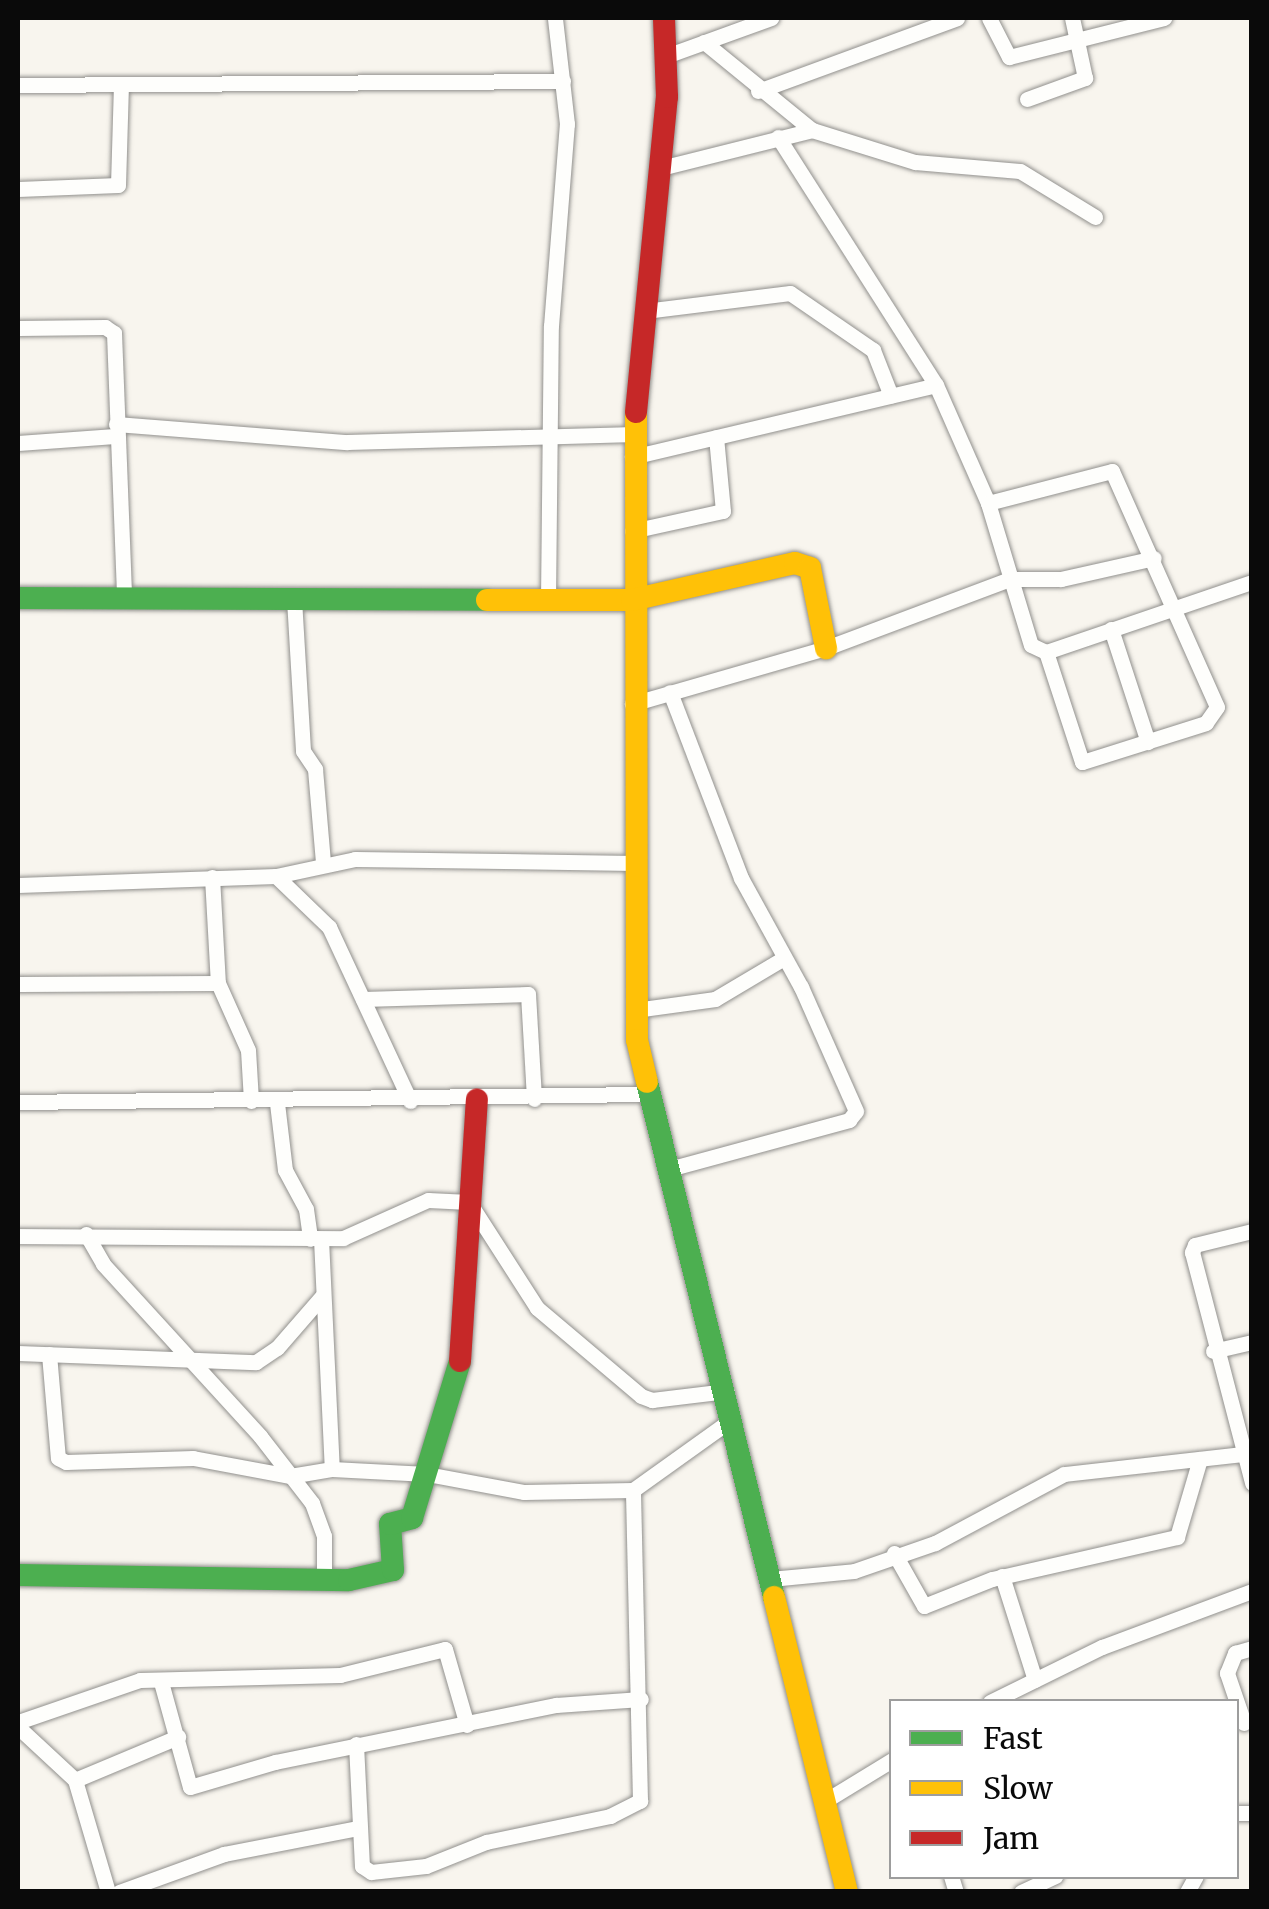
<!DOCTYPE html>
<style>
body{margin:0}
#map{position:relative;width:1269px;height:1909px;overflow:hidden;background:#f8f5ee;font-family:Merriweather,serif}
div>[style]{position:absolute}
.roads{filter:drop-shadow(0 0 2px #91908d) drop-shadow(0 0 2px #91908d)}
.street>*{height:15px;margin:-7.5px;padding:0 7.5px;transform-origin:7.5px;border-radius:7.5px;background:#fefefc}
.fast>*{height:22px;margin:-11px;padding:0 11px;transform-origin:11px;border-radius:11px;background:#4caf50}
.slow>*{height:22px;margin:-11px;padding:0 11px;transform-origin:11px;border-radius:11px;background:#ffc107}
.jam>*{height:22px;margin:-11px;padding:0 11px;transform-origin:11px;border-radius:11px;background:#c62828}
span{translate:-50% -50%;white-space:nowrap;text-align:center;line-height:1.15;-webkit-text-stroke:10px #fff;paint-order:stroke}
.frame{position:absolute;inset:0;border:20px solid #0a0a0a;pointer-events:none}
.legend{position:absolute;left:889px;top:1699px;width:350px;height:180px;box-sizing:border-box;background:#fff;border:2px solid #9d9d9d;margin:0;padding:12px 18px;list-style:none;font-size:30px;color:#0a0a0a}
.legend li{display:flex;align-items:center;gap:20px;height:50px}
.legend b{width:50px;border:2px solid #9d9d9d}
</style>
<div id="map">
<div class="roads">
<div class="street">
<div style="left:989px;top:18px;width:44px;rotate:62.9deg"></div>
<div style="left:1009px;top:57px;width:160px;rotate:-14.1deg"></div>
<div style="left:704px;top:42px;width:139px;rotate:39.2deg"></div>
<div style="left:812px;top:130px;width:108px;rotate:17.3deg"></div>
<div style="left:915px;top:162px;width:105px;rotate:4.9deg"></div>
<div style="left:1020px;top:171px;width:88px;rotate:31.5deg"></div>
<div style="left:666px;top:56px;width:112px;rotate:-19.9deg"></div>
<div style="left:18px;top:85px;width:545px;rotate:-0.42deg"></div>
<div style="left:758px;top:91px;width:212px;rotate:-20.1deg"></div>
<div style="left:1027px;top:99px;width:62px;rotate:-19.9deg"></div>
<div style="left:1085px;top:78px;width:61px;rotate:-102.2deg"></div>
<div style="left:778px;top:137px;width:294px;rotate:57.5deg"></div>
<div style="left:936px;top:385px;width:129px;rotate:66.2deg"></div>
<div style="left:988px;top:503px;width:148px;rotate:73.2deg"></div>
<div style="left:1031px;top:645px;width:17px;rotate:25deg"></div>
<div style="left:1046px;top:652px;width:218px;rotate:-18.8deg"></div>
<div style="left:661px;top:168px;width:156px;rotate:-14.1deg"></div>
<div style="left:18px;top:189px;width:100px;rotate:-2.3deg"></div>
<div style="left:118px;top:185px;width:101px;rotate:-88.3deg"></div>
<div style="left:645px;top:311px;width:146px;rotate:-7.1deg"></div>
<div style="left:790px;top:293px;width:101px;rotate:34.5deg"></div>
<div style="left:873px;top:350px;width:49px;rotate:68.6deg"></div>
<div style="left:18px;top:328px;width:87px;rotate:-0.7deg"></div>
<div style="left:105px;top:327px;width:11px;rotate:34deg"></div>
<div style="left:114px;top:333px;width:266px;rotate:87.8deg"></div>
<div style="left:116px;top:424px;width:232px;rotate:4.5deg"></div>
<div style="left:347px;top:442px;width:288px;rotate:-1.6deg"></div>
<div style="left:18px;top:443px;width:97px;rotate:-4.1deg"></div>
<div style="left:632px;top:457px;width:312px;rotate:-13.3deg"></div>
<div style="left:988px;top:503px;width:128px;rotate:-14.5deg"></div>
<div style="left:1112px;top:471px;width:258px;rotate:66deg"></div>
<div style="left:1217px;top:707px;width:19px;rotate:125deg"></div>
<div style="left:1206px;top:723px;width:130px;rotate:162.5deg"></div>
<div style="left:1082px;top:762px;width:116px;rotate:-108.1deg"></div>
<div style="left:632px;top:531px;width:93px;rotate:-12.4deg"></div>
<div style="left:723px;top:511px;width:74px;rotate:-95.4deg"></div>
<div style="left:294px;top:599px;width:152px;rotate:86.6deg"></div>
<div style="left:303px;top:751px;width:22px;rotate:56deg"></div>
<div style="left:315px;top:769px;width:93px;rotate:85.1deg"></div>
<div style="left:548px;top:600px;width:274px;rotate:-89.4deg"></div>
<div style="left:551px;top:326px;width:203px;rotate:-85.5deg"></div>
<div style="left:567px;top:124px;width:107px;rotate:-96.5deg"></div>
<div style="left:1111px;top:629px;width:119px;rotate:71.9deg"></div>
<div style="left:632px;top:704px;width:202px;rotate:-16.1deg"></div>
<div style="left:826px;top:648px;width:197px;rotate:-20.6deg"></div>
<div style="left:1010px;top:579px;width:51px"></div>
<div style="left:1061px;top:579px;width:95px;rotate:-12.7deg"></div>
<div style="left:276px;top:876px;width:74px;rotate:43.9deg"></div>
<div style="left:329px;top:927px;width:192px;rotate:65deg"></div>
<div style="left:212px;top:877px;width:106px;rotate:86.8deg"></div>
<div style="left:218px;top:983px;width:73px;rotate:65.9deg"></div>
<div style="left:248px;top:1050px;width:51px;rotate:86.6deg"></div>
<div style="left:18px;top:885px;width:258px;rotate:-2deg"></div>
<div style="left:276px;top:876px;width:81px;rotate:-12.1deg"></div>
<div style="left:355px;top:859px;width:279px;rotate:0.8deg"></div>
<div style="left:18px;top:984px;width:200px;rotate:-0.3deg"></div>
<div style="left:363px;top:999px;width:165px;rotate:-1.7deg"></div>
<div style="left:528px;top:994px;width:105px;rotate:86.7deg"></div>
<div style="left:635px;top:1010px;width:81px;rotate:-7.8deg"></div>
<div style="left:715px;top:999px;width:80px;rotate:-30.7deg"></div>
<div style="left:18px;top:1102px;width:632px;rotate:-0.73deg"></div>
<div style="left:277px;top:1103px;width:67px;rotate:83.2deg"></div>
<div style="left:285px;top:1170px;width:44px;rotate:61.7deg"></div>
<div style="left:306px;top:1209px;width:30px;rotate:82deg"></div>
<div style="left:669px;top:1169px;width:187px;rotate:-15.2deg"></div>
<div style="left:849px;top:1120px;width:11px;rotate:-52deg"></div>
<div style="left:856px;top:1111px;width:136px;rotate:-113.9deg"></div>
<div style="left:801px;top:987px;width:124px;rotate:-118.8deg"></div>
<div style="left:741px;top:878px;width:199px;rotate:-110.9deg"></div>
<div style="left:1252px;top:1231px;width:59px;rotate:166.2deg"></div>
<div style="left:1195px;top:1245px;width:8px;rotate:113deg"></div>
<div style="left:1192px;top:1252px;width:239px;rotate:75.4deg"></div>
<div style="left:86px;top:1234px;width:34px;rotate:60deg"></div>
<div style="left:103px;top:1264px;width:233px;rotate:47.6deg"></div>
<div style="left:260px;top:1436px;width:85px;rotate:52.2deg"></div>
<div style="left:312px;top:1503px;width:35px;rotate:70deg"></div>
<div style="left:324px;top:1536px;width:44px;rotate:90deg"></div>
<div style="left:18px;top:1236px;width:325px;rotate:0.4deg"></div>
<div style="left:343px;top:1238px;width:93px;rotate:-24.1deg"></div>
<div style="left:428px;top:1200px;width:41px;rotate:2.8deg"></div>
<div style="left:469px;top:1202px;width:126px;rotate:57.3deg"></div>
<div style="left:537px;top:1308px;width:136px;rotate:40.2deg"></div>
<div style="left:641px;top:1396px;width:12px;rotate:20deg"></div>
<div style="left:652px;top:1400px;width:75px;rotate:-6.9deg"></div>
<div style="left:321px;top:1239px;width:230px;rotate:87.3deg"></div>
<div style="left:1213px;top:1351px;width:40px;rotate:-13deg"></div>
<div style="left:18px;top:1353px;width:238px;rotate:2.2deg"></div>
<div style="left:256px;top:1362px;width:25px;rotate:-34deg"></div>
<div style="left:277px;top:1348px;width:70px;rotate:-49deg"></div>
<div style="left:49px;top:1354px;width:104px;rotate:85.1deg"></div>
<div style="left:58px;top:1458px;width:9px;rotate:27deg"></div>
<div style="left:66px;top:1462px;width:127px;rotate:-1.8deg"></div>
<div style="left:193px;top:1458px;width:99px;rotate:10.5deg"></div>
<div style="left:290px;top:1476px;width:43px;rotate:-9.5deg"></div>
<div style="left:332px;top:1469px;width:95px;rotate:3deg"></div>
<div style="left:427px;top:1474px;width:99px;rotate:10.5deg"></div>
<div style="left:524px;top:1492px;width:109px;rotate:-1.1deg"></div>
<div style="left:633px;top:1490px;width:122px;rotate:-35.6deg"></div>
<div style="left:894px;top:1553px;width:61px;rotate:60.5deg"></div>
<div style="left:924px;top:1606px;width:73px;rotate:-21.7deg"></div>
<div style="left:992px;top:1579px;width:190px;rotate:-12.8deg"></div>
<div style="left:1177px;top:1537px;width:81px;rotate:-73.6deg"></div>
<div style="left:1002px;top:1576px;width:109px;rotate:72.4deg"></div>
<div style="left:770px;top:1579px;width:84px;rotate:-5.4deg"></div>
<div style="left:854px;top:1571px;width:86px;rotate:-19.1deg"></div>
<div style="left:935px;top:1543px;width:146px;rotate:-28.1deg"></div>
<div style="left:1064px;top:1474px;width:179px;rotate:-6.4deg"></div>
<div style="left:161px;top:1682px;width:109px;rotate:74.6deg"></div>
<div style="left:190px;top:1787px;width:89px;rotate:-16.4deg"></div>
<div style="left:275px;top:1762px;width:287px;rotate:-11.5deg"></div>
<div style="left:556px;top:1705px;width:85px;rotate:-4deg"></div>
<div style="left:990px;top:1702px;width:125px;rotate:-26.2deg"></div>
<div style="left:1102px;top:1647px;width:160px;rotate:-20.5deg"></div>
<div style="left:18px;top:1722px;width:129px;rotate:-19deg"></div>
<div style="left:140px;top:1680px;width:200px;rotate:-1.4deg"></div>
<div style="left:340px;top:1675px;width:108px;rotate:-13.9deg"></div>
<div style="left:445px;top:1649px;width:79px;rotate:73.9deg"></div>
<div style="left:1244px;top:1723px;width:53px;rotate:-108.8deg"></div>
<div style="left:1227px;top:1673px;width:22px;rotate:-68deg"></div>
<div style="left:1235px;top:1653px;width:18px;rotate:-16deg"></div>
<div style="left:18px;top:1727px;width:78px;rotate:42.9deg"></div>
<div style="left:75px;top:1780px;width:117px;rotate:73.6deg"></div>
<div style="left:356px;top:1744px;width:122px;rotate:87.2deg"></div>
<div style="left:362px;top:1866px;width:11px;rotate:34deg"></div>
<div style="left:371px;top:1872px;width:55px;rotate:-6.2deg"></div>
<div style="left:426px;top:1866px;width:65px;rotate:-21.8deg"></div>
<div style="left:486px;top:1842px;width:127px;rotate:-11.8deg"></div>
<div style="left:610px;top:1816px;width:34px;rotate:-27deg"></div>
<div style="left:640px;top:1801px;width:311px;rotate:-91.3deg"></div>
<div style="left:75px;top:1780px;width:112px;rotate:-22.7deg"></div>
<div style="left:825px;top:1801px;width:79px;rotate:-31.5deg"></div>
<div style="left:1236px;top:1813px;width:16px"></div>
<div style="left:951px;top:1876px;width:17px;rotate:73deg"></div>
<div style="left:119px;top:1892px;width:112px;rotate:-19.9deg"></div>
<div style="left:224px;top:1854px;width:136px;rotate:-11deg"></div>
<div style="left:1021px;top:1892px;width:38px;rotate:-25deg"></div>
<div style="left:1187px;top:1892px;width:18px;rotate:-61deg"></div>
</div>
<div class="fast">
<div style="left:18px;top:598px;width:469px;rotate:0.2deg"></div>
<div style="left:647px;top:1082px;width:530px;rotate:76.15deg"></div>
<div style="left:18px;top:1575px;width:331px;rotate:0.9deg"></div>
<div style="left:349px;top:1580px;width:45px;rotate:-12.8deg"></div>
<div style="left:393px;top:1570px;width:46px;rotate:-93.7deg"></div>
<div style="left:390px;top:1524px;width:23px;rotate:-15deg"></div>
<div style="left:412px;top:1518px;width:164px;rotate:-73deg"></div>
</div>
<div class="slow">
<div style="left:636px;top:412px;width:628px;rotate:89.91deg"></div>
<div style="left:637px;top:1040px;width:43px;rotate:76.6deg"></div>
<div style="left:487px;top:600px;width:145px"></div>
<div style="left:632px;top:600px;width:167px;rotate:-12.8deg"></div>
<div style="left:795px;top:563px;width:16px;rotate:18deg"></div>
<div style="left:810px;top:568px;width:82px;rotate:78.7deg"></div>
<div style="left:774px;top:1597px;width:304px;rotate:76.1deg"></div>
</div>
<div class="jam">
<div style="left:636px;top:412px;width:317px;rotate:-84.4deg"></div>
<div style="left:667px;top:97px;width:79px;rotate:-92.2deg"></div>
<div style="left:460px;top:1361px;width:262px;rotate:-86.3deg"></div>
</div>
</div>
<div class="frame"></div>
<ul class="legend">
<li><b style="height:12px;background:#4caf50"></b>Fast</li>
<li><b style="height:12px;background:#ffc107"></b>Slow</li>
<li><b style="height:12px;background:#c62828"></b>Jam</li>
</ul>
</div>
